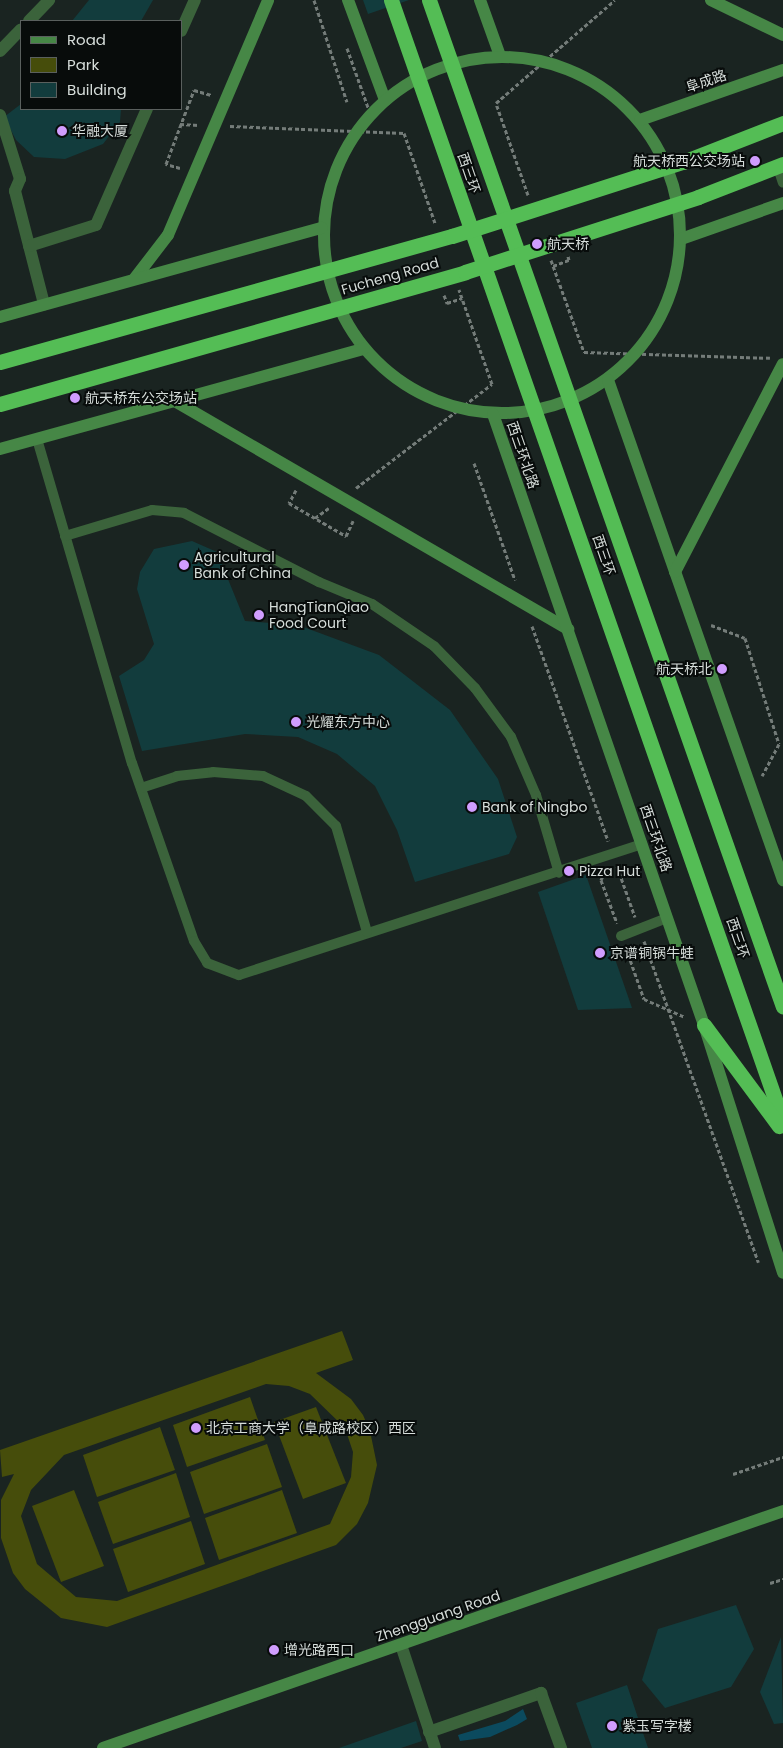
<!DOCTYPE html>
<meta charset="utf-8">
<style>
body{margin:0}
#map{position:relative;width:783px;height:1748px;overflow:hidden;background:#1a2421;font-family:Poppins,"Noto Sans SC",sans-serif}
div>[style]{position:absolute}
.green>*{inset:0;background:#464d0b}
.water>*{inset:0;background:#0b4a5e}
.building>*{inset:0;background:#123c3d}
.path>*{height:3px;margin-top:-1.5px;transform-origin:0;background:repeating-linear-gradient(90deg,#747c79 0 4px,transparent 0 6.5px)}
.lane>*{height:10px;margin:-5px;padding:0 5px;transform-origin:5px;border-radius:5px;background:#3b633b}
.street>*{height:12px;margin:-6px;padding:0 6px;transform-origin:6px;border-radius:6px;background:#3b633b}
.secondary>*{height:12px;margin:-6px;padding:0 6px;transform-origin:6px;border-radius:6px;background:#468746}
.secondary>.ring{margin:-6px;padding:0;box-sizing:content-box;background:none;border:12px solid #468746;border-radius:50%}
.highway>*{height:15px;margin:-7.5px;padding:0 7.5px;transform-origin:7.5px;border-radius:7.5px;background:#54bd55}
.dots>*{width:14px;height:14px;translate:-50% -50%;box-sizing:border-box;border:2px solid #080c0b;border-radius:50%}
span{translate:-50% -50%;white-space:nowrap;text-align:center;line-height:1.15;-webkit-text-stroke:4px #080c0b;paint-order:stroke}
.street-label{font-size:14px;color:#d6ddda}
.poi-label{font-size:14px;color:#d6ddda}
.left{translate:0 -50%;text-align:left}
.right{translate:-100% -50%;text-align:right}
.legend{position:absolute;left:20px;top:20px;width:162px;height:90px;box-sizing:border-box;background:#080c0b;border:1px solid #5a605e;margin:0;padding:6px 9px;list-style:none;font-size:15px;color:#d6ddda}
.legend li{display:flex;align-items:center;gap:10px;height:25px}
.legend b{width:25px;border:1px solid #5a605e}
</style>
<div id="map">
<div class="green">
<div style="clip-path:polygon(evenodd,342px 1331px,353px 1360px,316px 1373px,351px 1399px,363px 1415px,370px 1431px,377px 1465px,368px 1503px,357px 1524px,336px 1545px,107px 1627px,61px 1618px,25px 1589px,13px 1573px,1px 1538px,1px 1500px,14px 1474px,2px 1477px,0 1450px,342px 1331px,266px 1384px,289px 1386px,310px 1394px,345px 1428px,353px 1452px,351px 1477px,330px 1524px,117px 1601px,76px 1597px,37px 1564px,21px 1516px,31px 1490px,64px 1455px,266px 1384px)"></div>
<div style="clip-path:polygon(250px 1397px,265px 1440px,187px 1467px,173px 1425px)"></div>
<div style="clip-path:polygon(316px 1407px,346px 1483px,303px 1499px,274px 1422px)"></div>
<div style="clip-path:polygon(160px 1427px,175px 1470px,97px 1497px,83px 1455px)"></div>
<div style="clip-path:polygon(267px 1444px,282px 1487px,204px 1514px,190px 1472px)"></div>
<div style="clip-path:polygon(176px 1473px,190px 1517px,113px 1544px,98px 1502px)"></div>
<div style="clip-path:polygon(74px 1490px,104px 1566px,61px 1582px,32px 1506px)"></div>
<div style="clip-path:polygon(282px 1490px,297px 1533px,219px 1560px,205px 1518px)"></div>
<div style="clip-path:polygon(191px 1521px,205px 1564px,128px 1592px,113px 1549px)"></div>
</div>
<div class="water">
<div style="clip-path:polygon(523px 1709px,527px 1719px,517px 1725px,490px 1737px,460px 1741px,458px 1735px,505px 1721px)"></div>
</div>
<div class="building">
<div style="clip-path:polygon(89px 0,153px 0,141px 21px,72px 21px)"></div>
<div style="clip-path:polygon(363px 0,409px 0,368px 14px)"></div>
<div style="clip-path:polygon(21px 104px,21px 109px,121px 109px,120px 122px,103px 144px,65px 159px,34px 157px,16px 140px,4px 117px)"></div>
<div style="clip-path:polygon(192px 541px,217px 552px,245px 621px,298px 625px,379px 655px,450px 710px,498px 779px,517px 837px,509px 854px,415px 882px,397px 830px,375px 786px,337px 754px,298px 737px,245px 734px,142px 751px,119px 676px,144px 660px,154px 644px,137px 589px,140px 572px,154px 549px)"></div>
<div style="clip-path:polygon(586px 875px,632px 1008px,578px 1010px,538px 892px)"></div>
<div style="clip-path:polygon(736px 1605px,754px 1649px,731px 1687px,665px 1708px,642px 1680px,658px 1629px)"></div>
<div style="clip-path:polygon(781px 1637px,783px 1723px,774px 1724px,760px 1692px)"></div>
<div style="clip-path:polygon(627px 1685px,648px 1748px,592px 1748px,576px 1703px)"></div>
<div style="clip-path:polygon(416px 1721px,422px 1741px,401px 1748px,339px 1748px)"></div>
</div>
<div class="path">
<div style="left:314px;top:0;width:107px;rotate:72.1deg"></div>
<div style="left:347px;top:48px;width:69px;rotate:70.5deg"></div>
<div style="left:180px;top:124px;width:19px;rotate:3deg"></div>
<div style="left:230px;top:126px;width:174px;rotate:2.3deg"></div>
<div style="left:404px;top:133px;width:95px;rotate:71deg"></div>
<div style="left:180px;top:168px;width:15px;rotate:-164deg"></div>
<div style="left:166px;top:164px;width:79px;rotate:-69.3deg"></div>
<div style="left:194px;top:90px;width:18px;rotate:16deg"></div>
<div style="left:528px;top:195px;width:97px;rotate:-109.2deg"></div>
<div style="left:496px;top:103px;width:157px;rotate:-40.9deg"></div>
<div style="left:551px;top:260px;width:98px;rotate:70.3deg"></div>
<div style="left:584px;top:352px;width:186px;rotate:1.8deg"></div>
<div style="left:553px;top:266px;width:17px;rotate:-21deg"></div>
<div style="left:569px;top:260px;width:4px;rotate:-104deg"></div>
<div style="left:444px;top:295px;width:9px;rotate:69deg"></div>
<div style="left:447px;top:303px;width:16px;rotate:-18deg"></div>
<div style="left:474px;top:463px;width:124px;rotate:70.7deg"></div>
<div style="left:356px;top:488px;width:171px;rotate:-37.4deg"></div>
<div style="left:492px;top:384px;width:100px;rotate:-109.3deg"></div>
<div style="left:296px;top:490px;width:15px;rotate:118deg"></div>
<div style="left:289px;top:503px;width:66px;rotate:30.1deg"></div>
<div style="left:346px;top:536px;width:17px;rotate:-65deg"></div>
<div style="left:315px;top:518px;width:17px;rotate:-36deg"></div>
<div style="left:711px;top:625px;width:36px;rotate:21deg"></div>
<div style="left:745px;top:638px;width:111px;rotate:72.2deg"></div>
<div style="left:779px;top:744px;width:36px;rotate:118deg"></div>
<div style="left:532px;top:626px;width:228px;rotate:70.5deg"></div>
<div style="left:617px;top:866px;width:54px;rotate:70.6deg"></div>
<div style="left:605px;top:871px;width:10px;rotate:114deg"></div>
<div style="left:601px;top:880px;width:46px;rotate:69.6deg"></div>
<div style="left:644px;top:941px;width:341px;rotate:70.4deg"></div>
<div style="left:626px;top:948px;width:54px;rotate:70.6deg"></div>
<div style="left:644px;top:999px;width:45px;rotate:23.7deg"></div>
<div style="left:733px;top:1474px;width:53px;rotate:-18.8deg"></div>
<div style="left:770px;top:1583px;width:14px;rotate:-17deg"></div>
</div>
<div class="lane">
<div style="left:783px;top:173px;width:3px;rotate:162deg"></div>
<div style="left:780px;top:174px;width:9px;rotate:72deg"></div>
<div style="left:37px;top:439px;width:338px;rotate:73.7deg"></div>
<div style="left:132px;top:763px;width:188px;rotate:70.8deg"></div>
<div style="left:194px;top:941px;width:26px;rotate:59deg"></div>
<div style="left:207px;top:963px;width:34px;rotate:21deg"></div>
<div style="left:239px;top:975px;width:424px;rotate:-18deg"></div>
<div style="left:65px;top:536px;width:91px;rotate:-16.6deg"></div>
<div style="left:152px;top:510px;width:32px;rotate:5deg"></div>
<div style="left:184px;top:513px;width:152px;rotate:27.1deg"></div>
<div style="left:319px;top:582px;width:57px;rotate:22.5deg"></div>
<div style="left:372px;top:604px;width:75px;rotate:34.1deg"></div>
<div style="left:434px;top:646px;width:59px;rotate:45.7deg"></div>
<div style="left:475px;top:688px;width:61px;rotate:53.7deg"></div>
<div style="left:511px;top:737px;width:63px;rotate:66.7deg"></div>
<div style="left:536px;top:795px;width:81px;rotate:73.6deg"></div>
<div style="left:141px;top:788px;width:38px;rotate:-18deg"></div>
<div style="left:177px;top:776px;width:36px;rotate:-6deg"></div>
<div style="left:213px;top:772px;width:50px;rotate:4.6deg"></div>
<div style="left:263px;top:776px;width:47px;rotate:24.9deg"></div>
<div style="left:306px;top:796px;width:42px;rotate:45deg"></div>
<div style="left:336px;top:826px;width:110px;rotate:73.7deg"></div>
<div style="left:621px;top:936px;width:49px;rotate:-21.4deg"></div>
</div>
<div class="street">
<div style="left:29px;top:21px;width:29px;rotate:-46deg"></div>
<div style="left:181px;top:31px;width:34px;rotate:-66deg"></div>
<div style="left:0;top:51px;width:30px;rotate:-46deg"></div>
<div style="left:0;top:115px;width:67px;rotate:72.6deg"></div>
<div style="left:20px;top:179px;width:13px;rotate:113deg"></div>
<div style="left:15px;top:191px;width:117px;rotate:75.6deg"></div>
<div style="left:29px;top:246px;width:70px;rotate:-17.4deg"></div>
<div style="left:96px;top:225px;width:127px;rotate:-66.3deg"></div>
<div style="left:401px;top:1645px;width:108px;rotate:71.7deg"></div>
<div style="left:429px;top:1732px;width:119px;rotate:-19.2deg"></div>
<div style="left:541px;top:1693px;width:59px;rotate:70deg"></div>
</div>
<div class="secondary">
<div style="left:348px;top:0;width:107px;rotate:69.7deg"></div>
<div style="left:480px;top:0;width:59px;rotate:70.3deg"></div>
<div style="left:711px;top:0;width:80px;rotate:25.9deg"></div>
<div class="ring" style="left:324px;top:57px;width:344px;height:344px"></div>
<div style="left:640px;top:120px;width:151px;rotate:-19.3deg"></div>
<div style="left:681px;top:239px;width:108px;rotate:-19.4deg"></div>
<div style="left:135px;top:278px;width:54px;rotate:-52.5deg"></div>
<div style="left:168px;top:235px;width:255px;rotate:-66.9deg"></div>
<div style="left:0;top:317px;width:334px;rotate:-15.5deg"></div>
<div style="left:608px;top:380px;width:530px;rotate:70.71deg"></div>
<div style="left:173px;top:400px;width:457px;rotate:30.1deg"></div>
<div style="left:493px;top:414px;width:646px;rotate:70.95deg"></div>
<div style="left:704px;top:1025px;width:260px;rotate:72.3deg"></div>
<div style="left:0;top:449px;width:377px;rotate:-15.4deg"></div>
<div style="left:675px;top:572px;width:234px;rotate:-62.6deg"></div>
<div style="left:103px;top:1748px;width:720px;rotate:-19.21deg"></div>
</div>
<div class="highway">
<div style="left:391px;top:0;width:1189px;rotate:70.74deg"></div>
<div style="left:429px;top:0;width:1067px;rotate:70.63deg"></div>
<div style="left:0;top:362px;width:469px;rotate:-15.6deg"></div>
<div style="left:452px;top:236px;width:243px;rotate:-17.8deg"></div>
<div style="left:683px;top:162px;width:107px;rotate:-21.3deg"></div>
<div style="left:0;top:404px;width:483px;rotate:-15.8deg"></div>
<div style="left:465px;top:272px;width:245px;rotate:-17.8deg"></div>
<div style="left:698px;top:197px;width:91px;rotate:-21.2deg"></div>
<div style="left:704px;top:1025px;width:126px;rotate:53.4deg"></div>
</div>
<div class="dots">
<div style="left:62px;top:131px;background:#d09dfe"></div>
<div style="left:755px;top:161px;background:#d09dfe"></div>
<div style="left:537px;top:244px;background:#d09dfe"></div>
<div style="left:75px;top:398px;background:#d09dfe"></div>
<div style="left:184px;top:565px;background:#d09dfe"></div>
<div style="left:259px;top:615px;background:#d09dfe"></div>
<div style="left:722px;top:669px;background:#d09dfe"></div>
<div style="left:296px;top:722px;background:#d09dfe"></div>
<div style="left:472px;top:807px;background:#d09dfe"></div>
<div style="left:569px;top:871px;background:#d09dfe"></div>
<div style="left:600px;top:953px;background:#d09dfe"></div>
<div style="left:196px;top:1428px;background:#d09dfe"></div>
<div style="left:274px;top:1650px;background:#d09dfe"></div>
<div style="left:612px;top:1726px;background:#d09dfe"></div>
</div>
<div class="street-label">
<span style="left:706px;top:81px;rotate:-19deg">阜成路</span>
<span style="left:469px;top:173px;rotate:71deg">西三环</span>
<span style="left:390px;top:276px;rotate:-16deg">Fucheng Road</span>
<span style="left:523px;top:455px;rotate:71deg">西三环北路</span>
<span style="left:604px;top:555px;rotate:71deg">西三环</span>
<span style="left:656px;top:838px;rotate:71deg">西三环北路</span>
<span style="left:738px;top:938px;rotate:71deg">西三环</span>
<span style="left:438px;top:1616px;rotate:-19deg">Zhengguang Road</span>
</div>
<div class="poi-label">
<span class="left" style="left:72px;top:131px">华融大厦</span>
<span class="right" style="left:745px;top:161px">航天桥西公交场站</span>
<span class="left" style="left:547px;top:244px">航天桥</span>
<span class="left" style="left:85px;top:398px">航天桥东公交场站</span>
<span class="left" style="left:194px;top:565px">Agricultural<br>Bank of China</span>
<span class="left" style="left:269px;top:615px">HangTianQiao<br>Food Court</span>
<span class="right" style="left:712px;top:669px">航天桥北</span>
<span class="left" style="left:306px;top:722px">光耀东方中心</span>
<span class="left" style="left:482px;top:807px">Bank of Ningbo</span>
<span class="left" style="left:579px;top:871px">Pizza Hut</span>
<span class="left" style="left:610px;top:953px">京谱铜锅牛蛙</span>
<span class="left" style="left:206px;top:1428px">北京工商大学（阜成路校区）西区</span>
<span class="left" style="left:284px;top:1650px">增光路西口</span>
<span class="left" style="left:622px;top:1726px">紫玉写字楼</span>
</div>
<ul class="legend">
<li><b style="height:6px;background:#468746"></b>Road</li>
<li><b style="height:14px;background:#464d0b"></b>Park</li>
<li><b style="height:14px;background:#123c3d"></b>Building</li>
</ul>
</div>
